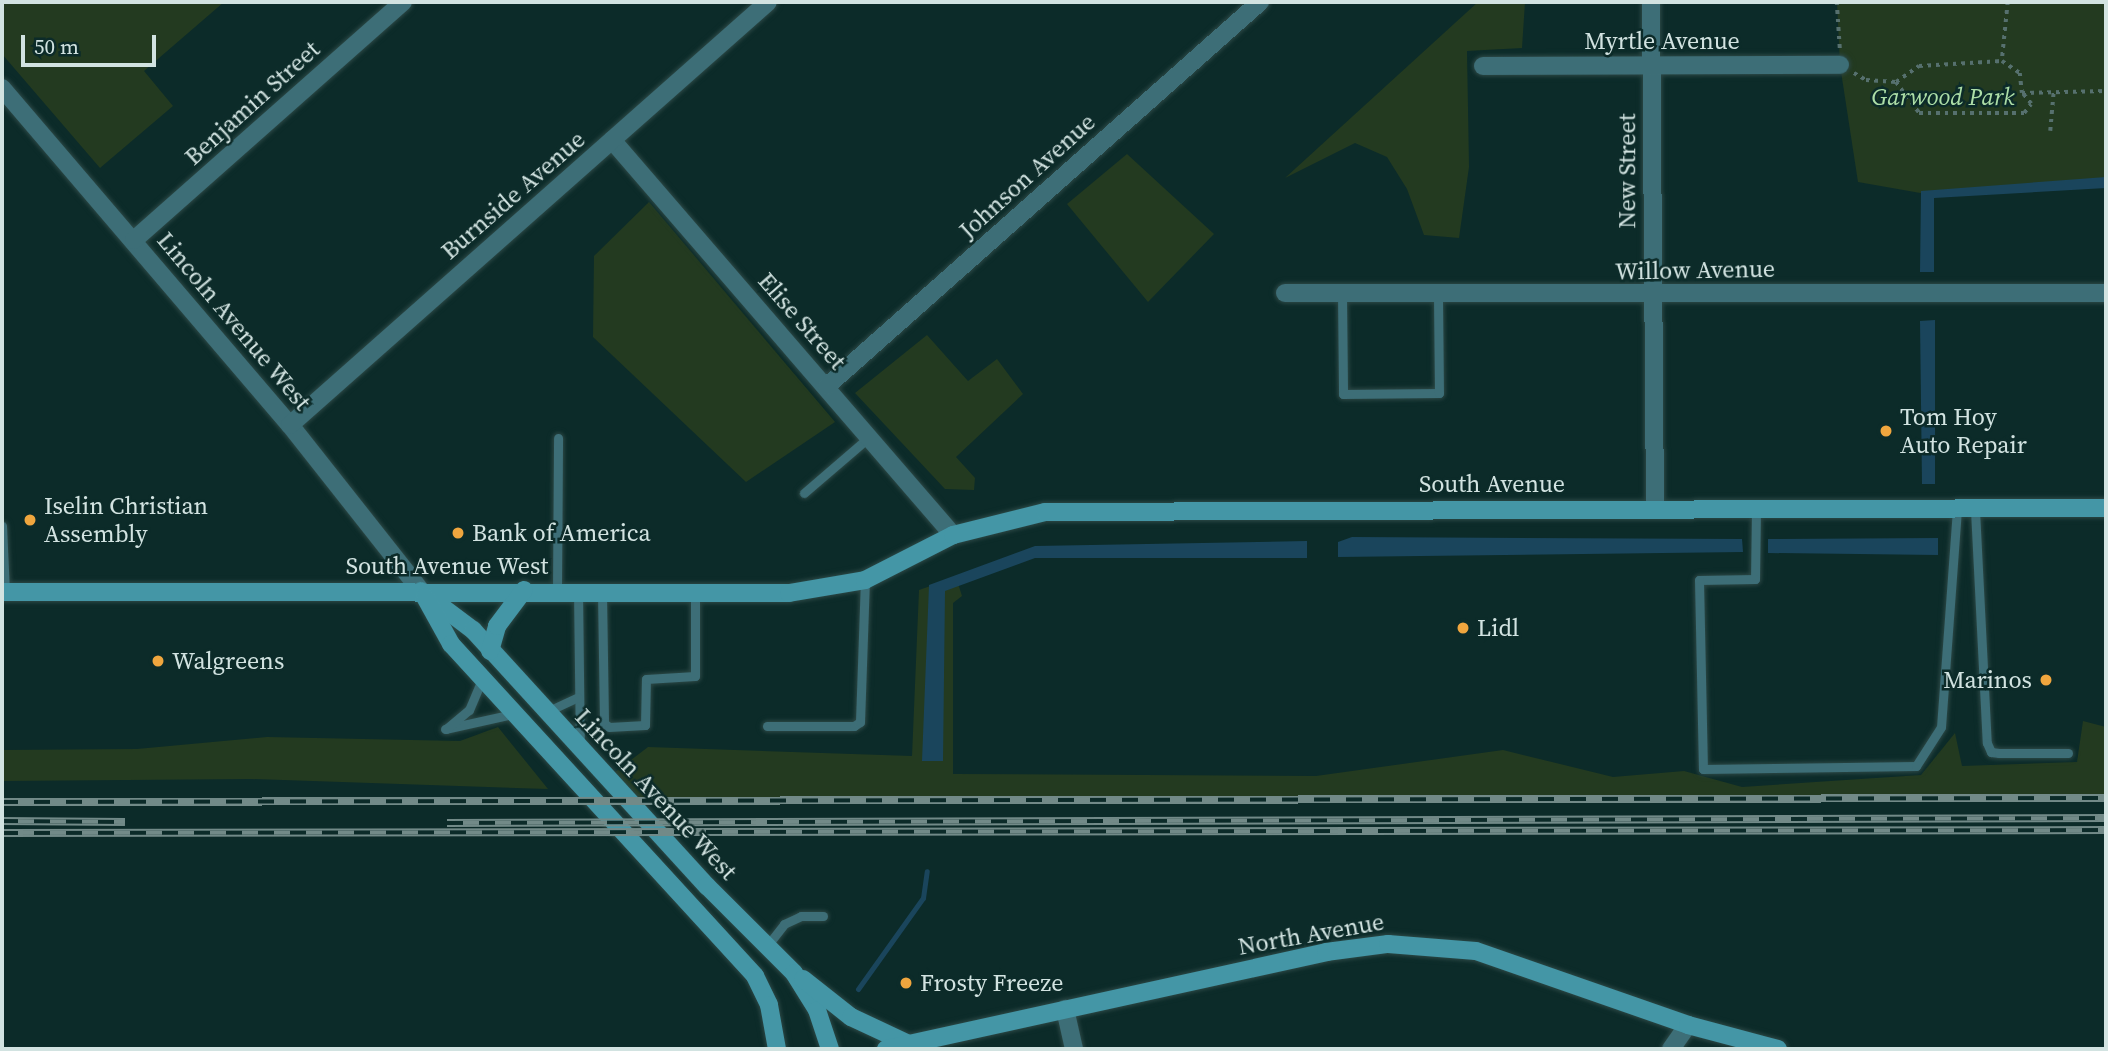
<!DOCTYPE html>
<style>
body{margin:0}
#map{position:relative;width:2108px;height:1051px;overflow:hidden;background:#0c2b29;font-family:"Source Serif 4",serif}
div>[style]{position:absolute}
.green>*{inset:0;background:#233a20}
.water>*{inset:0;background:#1a455c}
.stream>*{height:5px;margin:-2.5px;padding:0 2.5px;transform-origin:2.5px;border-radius:2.5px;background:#1a455c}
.path>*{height:3.5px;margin-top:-1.75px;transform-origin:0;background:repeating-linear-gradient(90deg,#56706e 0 3.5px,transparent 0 8.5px)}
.roads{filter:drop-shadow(0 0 2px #2c4846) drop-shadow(0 0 2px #2c4846)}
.lane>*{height:9px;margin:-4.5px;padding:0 4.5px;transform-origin:4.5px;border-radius:4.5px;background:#3d6e77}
.street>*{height:18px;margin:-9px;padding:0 9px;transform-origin:9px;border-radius:9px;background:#3d6e77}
.secondary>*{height:18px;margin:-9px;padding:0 9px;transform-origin:9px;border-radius:9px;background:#4496a6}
.rail>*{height:8px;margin-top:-4px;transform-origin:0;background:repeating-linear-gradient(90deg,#0c2b29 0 16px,#728a88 0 32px);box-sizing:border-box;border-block:2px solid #728a88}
.dots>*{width:19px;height:19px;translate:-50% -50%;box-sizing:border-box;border:4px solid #0c2b29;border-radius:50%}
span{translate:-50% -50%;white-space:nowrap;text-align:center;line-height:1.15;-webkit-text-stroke:5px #0c2b29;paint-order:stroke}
.street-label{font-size:24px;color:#d2e3e1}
.park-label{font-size:24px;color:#addea7;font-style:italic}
.poi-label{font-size:24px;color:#d2e3e1}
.left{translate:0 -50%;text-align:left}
.right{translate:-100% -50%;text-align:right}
.frame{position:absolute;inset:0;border:4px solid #d2e3e1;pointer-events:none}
.scale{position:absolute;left:21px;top:35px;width:135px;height:32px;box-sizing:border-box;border:4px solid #d2e3e1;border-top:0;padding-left:9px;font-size:21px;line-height:24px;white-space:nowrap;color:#d2e3e1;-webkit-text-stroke:5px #0c2b29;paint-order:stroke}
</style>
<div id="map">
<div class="green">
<div style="clip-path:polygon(2px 2px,224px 2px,144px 71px,173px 106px,100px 168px,2px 54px)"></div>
<div style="clip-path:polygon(1478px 2px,1525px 2px,1522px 48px,1467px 51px,1469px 167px,1459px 238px,1424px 235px,1407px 189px,1387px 157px,1355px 143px,1285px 178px)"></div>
<div style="clip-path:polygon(1837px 2px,2106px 2px,2106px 182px,1926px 194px,1858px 182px,1840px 65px)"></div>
<div style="clip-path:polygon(1127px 154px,1214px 234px,1148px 302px,1067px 204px)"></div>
<div style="clip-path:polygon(649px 202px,835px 422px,746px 482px,593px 337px,594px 256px)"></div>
<div style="clip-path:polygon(927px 335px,968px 381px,997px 359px,1023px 394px,956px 457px,975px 478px,974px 490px,945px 489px,855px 393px)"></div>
<div style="clip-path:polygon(956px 577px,962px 596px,953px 603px,953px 774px,1316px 776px,1503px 750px,1613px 777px,1684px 771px,1742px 787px,1921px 775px,1955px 733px,1962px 766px,2077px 762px,2083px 721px,2106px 727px,2106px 797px,625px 801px,610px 776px,648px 747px,912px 756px,919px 590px)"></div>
<div style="clip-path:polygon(498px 727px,548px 789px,251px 779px,2px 781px,2px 750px,137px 749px,267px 737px,460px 741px)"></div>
</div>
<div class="water">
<div style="clip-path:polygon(2106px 177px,2106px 188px,1934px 198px,1934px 272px,1920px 272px,1921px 191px)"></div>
<div style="clip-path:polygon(1935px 320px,1935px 484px,1922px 484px,1920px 321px)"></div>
<div style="clip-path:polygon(1352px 537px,1742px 539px,1743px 552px,1338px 557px,1338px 542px)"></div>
<div style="clip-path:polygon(1938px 538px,1938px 555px,1768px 553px,1768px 539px)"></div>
<div style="clip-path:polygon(1307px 541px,1307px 558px,1035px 558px,945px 591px,943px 761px,922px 761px,929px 585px,1035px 546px)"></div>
</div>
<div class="stream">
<div style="left:858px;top:989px;width:112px;rotate:-54.5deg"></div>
<div style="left:923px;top:898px;width:27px;rotate:-82deg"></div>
</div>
<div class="path">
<div style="left:1837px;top:2px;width:47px;rotate:86.3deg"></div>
<div style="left:2008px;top:2px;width:59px;rotate:95.8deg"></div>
<div style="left:2002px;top:61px;width:22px;rotate:34deg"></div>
<div style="left:2020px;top:73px;width:20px;rotate:84deg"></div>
<div style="left:2022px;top:93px;width:84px;rotate:-1.4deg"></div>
<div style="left:1854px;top:73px;width:14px;rotate:30deg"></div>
<div style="left:1866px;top:80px;width:30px;rotate:4deg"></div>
<div style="left:1896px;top:82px;width:28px;rotate:-35deg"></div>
<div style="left:1919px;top:66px;width:83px;rotate:-3.4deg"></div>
<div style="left:1896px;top:82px;width:39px;rotate:53deg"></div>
<div style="left:1919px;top:113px;width:105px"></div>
<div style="left:2024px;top:113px;width:11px;rotate:-52deg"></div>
<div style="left:2031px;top:104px;width:13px;rotate:-129deg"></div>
<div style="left:2050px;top:131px;width:38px;rotate:-85deg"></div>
</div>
<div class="roads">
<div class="lane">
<div style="left:1342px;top:294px;width:100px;rotate:89.4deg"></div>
<div style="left:1343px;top:394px;width:96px;rotate:-0.6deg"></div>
<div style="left:1439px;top:393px;width:98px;rotate:-90.6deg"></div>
<div style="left:804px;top:493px;width:86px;rotate:-40.7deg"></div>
<div style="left:1756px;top:509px;width:70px;rotate:90.8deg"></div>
<div style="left:1755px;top:579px;width:56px;rotate:179deg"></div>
<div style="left:1699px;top:580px;width:189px;rotate:88.8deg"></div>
<div style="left:1703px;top:769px;width:213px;rotate:-0.8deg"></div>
<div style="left:1916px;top:766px;width:46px;rotate:-57.3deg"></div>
<div style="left:1941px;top:727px;width:218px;rotate:-85.8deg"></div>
<div style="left:1975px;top:510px;width:233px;rotate:87.1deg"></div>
<div style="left:1987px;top:743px;width:10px;rotate:66deg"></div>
<div style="left:1991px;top:752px;width:8px;rotate:7deg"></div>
<div style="left:1999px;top:753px;width:69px"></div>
<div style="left:2px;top:526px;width:66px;rotate:87.4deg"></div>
<div style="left:557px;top:590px;width:152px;rotate:-89.6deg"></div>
<div style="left:578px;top:590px;width:154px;rotate:89.3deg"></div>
<div style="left:602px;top:593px;width:130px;rotate:89.1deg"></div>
<div style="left:604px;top:723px;width:6px;rotate:39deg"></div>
<div style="left:609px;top:727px;width:36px;rotate:-3deg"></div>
<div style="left:645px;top:725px;width:46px;rotate:-88.8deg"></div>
<div style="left:646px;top:679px;width:49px;rotate:-3.5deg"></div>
<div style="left:695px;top:676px;width:83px;rotate:-90deg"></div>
<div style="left:546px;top:712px;width:35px;rotate:-25deg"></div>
<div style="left:767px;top:726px;width:87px"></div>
<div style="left:854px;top:726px;width:7px;rotate:-34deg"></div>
<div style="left:860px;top:722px;width:142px;rotate:-88deg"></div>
<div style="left:445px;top:729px;width:70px;rotate:-12.4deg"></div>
<div style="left:446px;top:729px;width:30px;rotate:-40deg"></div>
<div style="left:469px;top:710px;width:34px;rotate:-67deg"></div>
<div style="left:767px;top:946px;width:28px;rotate:-52deg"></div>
<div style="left:784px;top:924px;width:19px;rotate:-25deg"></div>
<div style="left:801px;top:916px;width:22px"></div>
</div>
<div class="street">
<div style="left:1651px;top:2px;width:506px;rotate:89.55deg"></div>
<div style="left:1483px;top:66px;width:357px;rotate:-0.2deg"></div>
<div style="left:2px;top:88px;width:443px;rotate:49.5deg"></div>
<div style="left:290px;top:425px;width:211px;rotate:51.7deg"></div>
<div style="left:612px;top:140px;width:522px;rotate:49.2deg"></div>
<div style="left:134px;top:240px;width:359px;rotate:-41.5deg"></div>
<div style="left:1285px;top:293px;width:821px"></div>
<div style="left:827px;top:386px;width:579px;rotate:-41.57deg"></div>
<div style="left:290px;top:425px;width:638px;rotate:-41.51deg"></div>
<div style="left:1065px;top:1009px;width:41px;rotate:77.3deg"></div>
<div style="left:1671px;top:1049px;width:29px;rotate:-55deg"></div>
</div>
<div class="secondary">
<div style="left:421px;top:591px;width:65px;rotate:36.9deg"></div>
<div style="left:473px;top:630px;width:347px;rotate:47.6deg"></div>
<div style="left:707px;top:886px;width:123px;rotate:45deg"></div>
<div style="left:794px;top:973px;width:44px;rotate:58.1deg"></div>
<div style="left:817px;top:1010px;width:41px;rotate:71.6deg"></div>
<div style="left:2px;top:592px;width:787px;rotate:0.07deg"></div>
<div style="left:789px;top:593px;width:77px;rotate:-9.7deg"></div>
<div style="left:865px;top:580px;width:99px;rotate:-27.1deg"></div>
<div style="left:953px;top:535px;width:95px;rotate:-14deg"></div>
<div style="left:1045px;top:512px;width:1061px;rotate:-0.22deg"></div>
<div style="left:425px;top:597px;width:54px;rotate:61deg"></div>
<div style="left:451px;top:644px;width:450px;rotate:47.5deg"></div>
<div style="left:755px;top:976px;width:32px;rotate:64deg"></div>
<div style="left:769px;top:1005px;width:45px;rotate:79.7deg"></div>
<div style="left:490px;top:651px;width:26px;rotate:-74deg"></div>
<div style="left:497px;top:626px;width:45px;rotate:-53.1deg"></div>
<div style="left:803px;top:979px;width:61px;rotate:38.4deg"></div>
<div style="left:851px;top:1017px;width:64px;rotate:25deg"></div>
<div style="left:886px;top:1049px;width:451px;rotate:-12.4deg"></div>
<div style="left:1326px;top:952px;width:63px;rotate:-7.4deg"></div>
<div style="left:1388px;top:944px;width:88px;rotate:4.5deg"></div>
<div style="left:1476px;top:951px;width:225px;rotate:19.2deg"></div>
<div style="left:1688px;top:1025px;width:93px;rotate:14.9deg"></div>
</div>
</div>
<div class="rail">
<div style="left:2px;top:802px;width:2104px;rotate:-0.11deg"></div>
<div style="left:2px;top:821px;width:123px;rotate:0.5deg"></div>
<div style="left:447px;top:823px;width:1659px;rotate:-0.17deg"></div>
<div style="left:2px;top:833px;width:2104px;rotate:-0.08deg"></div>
</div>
<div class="dots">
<div style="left:1886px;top:431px;background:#f0a63e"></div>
<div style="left:30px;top:520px;background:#f0a63e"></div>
<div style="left:458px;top:533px;background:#f0a63e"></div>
<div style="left:1463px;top:628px;background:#f0a63e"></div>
<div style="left:158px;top:661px;background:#f0a63e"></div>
<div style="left:2046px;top:680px;background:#f0a63e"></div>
<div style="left:906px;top:983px;background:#f0a63e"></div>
</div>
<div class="street-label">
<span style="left:1662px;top:41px">Myrtle Avenue</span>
<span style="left:252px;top:103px;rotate:-42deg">Benjamin Street</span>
<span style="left:1627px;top:171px;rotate:-90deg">New Street</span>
<span style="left:1027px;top:176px;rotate:-42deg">Johnson Avenue</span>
<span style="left:513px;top:195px;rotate:-41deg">Burnside Avenue</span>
<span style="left:1695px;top:270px;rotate:-1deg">Willow Avenue</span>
<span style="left:234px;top:321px;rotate:50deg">Lincoln Avenue West</span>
<span style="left:802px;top:321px;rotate:49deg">Elise Street</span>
<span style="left:1492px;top:484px">South Avenue</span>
<span style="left:447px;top:566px">South Avenue West</span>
<span style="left:656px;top:794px;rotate:47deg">Lincoln Avenue West</span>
<span style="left:1311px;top:934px;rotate:-10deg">North Avenue</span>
</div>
<div class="park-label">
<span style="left:1943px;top:97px">Garwood Park</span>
</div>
<div class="poi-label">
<span class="left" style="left:1900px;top:431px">Tom Hoy<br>Auto Repair</span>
<span class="left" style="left:44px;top:520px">Iselin Christian<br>Assembly</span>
<span class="left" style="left:472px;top:533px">Bank of America</span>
<span class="left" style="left:1477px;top:628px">Lidl</span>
<span class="left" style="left:172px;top:661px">Walgreens</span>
<span class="right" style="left:2032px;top:680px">Marinos</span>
<span class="left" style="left:920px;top:983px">Frosty Freeze</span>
</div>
<div class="frame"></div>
<div class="scale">50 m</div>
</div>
